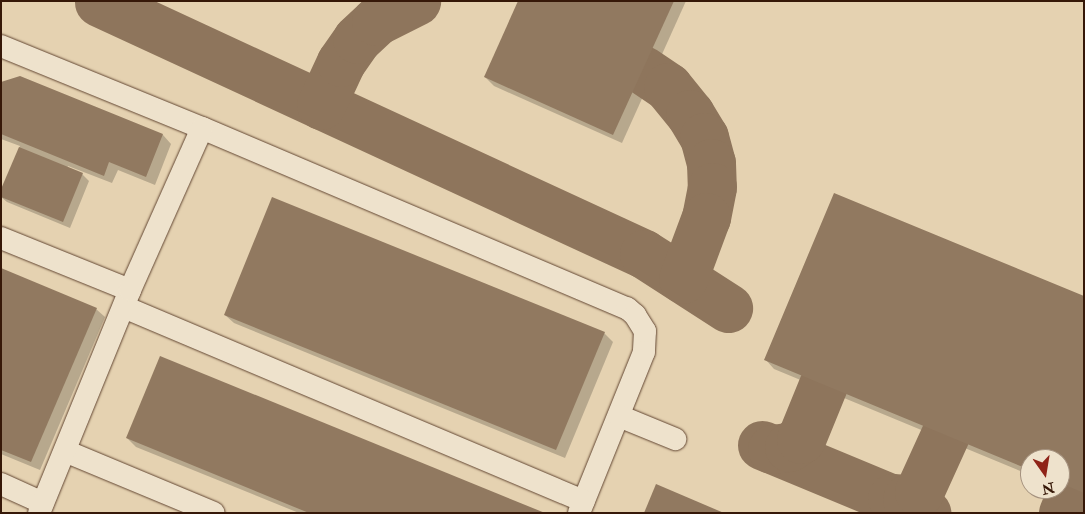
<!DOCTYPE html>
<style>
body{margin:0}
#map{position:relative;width:1085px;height:514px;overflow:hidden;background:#e5d2b1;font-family:"IM FELL Double Pica",serif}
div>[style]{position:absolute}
.shadow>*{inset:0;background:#0003}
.taxiway>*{height:49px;margin:-24.5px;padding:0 24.5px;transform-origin:24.5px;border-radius:24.5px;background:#8e755c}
.building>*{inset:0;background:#917960}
.roads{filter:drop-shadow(0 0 1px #624632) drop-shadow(0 0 1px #624632)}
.minor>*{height:22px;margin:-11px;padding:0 11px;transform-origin:11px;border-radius:11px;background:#eee2cc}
span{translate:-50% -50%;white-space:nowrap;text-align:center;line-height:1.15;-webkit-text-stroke:5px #eee2cc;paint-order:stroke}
.frame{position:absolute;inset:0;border:2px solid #361808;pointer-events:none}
.north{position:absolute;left:1020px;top:449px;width:50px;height:50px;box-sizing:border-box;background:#eee2cc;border:1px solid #a4917e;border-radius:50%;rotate:167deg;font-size:14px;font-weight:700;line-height:20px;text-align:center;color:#361808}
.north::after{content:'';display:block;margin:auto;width:18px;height:22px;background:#8f2418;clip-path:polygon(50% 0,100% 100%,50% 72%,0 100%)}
</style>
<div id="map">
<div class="shadow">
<div style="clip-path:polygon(520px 1px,686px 1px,622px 143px,494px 86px,485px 77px)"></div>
<div style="clip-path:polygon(1px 83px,163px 135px,171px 144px,155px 185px,118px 170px,112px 183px,68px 166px,67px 168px,82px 174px,89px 181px,70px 228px,7px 202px,1px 197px,1px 192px,20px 146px,1px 139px)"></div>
<div style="clip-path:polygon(1px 269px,96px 309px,105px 317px,40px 470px,1px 454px)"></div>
<div style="clip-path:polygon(1084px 298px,1084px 497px,1060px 487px,1060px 459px,1030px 459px,1030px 475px,774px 369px,766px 360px)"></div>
<div style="clip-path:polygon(225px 315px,604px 333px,613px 342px,565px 458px,234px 323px)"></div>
<div style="clip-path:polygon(127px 438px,542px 513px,299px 513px,136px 447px)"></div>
</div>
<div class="taxiway">
<div style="left:99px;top:2px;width:600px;rotate:24.82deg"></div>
<div style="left:644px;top:254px;width:100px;rotate:32.7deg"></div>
<div style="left:643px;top:70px;width:30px;rotate:34deg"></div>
<div style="left:668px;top:87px;width:35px;rotate:51deg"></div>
<div style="left:690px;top:114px;width:27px;rotate:59deg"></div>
<div style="left:704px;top:137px;width:27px;rotate:75deg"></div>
<div style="left:711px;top:163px;width:24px;rotate:88deg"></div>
<div style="left:712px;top:187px;width:31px;rotate:101deg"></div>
<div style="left:706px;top:217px;width:66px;rotate:110.4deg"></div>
<div style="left:321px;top:105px;width:47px;rotate:-65.1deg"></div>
<div style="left:341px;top:62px;width:28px;rotate:-55deg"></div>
<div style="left:357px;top:39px;width:26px;rotate:-43deg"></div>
<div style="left:376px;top:21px;width:45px;rotate:-26.6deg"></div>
<div style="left:762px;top:445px;width:178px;rotate:22.5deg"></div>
<div style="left:772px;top:449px;width:17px;rotate:-7deg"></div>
<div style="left:789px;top:447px;width:14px;rotate:-34deg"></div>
<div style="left:801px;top:439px;width:58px;rotate:-67.8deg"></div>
<div style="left:892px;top:498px;width:15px;rotate:4deg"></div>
<div style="left:907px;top:499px;width:14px;rotate:-30deg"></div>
<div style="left:919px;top:492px;width:63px;rotate:-65.5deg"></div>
<div style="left:1063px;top:513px;width:27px;rotate:-68deg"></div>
</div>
<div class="building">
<div style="clip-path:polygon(518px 1px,674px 1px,613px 135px,484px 77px)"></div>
<div style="clip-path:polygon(20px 76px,163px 134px,146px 177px,109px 162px,104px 176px,1px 134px,1px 82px)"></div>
<div style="clip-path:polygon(19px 147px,83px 173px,63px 222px,1px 197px,1px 189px)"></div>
<div style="clip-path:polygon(834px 193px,1084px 296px,1084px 493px,1060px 483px,1060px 459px,1030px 459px,1030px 470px,764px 360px)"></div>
<div style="clip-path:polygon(272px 197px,605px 332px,556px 450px,224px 315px)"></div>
<div style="clip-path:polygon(1px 268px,97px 308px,31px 462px,1px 450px)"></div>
<div style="clip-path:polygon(160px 356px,545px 513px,309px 513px,126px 438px)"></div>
<div style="clip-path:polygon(656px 484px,724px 513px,644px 513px)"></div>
</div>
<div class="roads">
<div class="minor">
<div style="left:1px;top:46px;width:217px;rotate:22.2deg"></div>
<div style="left:202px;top:128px;width:462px;rotate:23deg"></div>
<div style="left:627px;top:308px;width:11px;rotate:41deg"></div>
<div style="left:635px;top:315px;width:19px;rotate:58deg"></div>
<div style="left:645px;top:331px;width:21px;rotate:93deg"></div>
<div style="left:644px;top:352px;width:174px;rotate:112deg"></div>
<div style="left:1px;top:238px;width:139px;rotate:22deg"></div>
<div style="left:124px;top:307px;width:499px;rotate:22.9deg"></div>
<div style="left:619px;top:416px;width:61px;rotate:22.3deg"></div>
<div style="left:65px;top:451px;width:161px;rotate:22.6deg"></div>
<div style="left:1px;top:484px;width:46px;rotate:24.3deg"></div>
<div style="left:39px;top:513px;width:241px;rotate:-67.8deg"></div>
<div style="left:130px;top:290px;width:177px;rotate:-66deg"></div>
</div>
</div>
<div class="frame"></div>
<div class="north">N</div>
</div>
